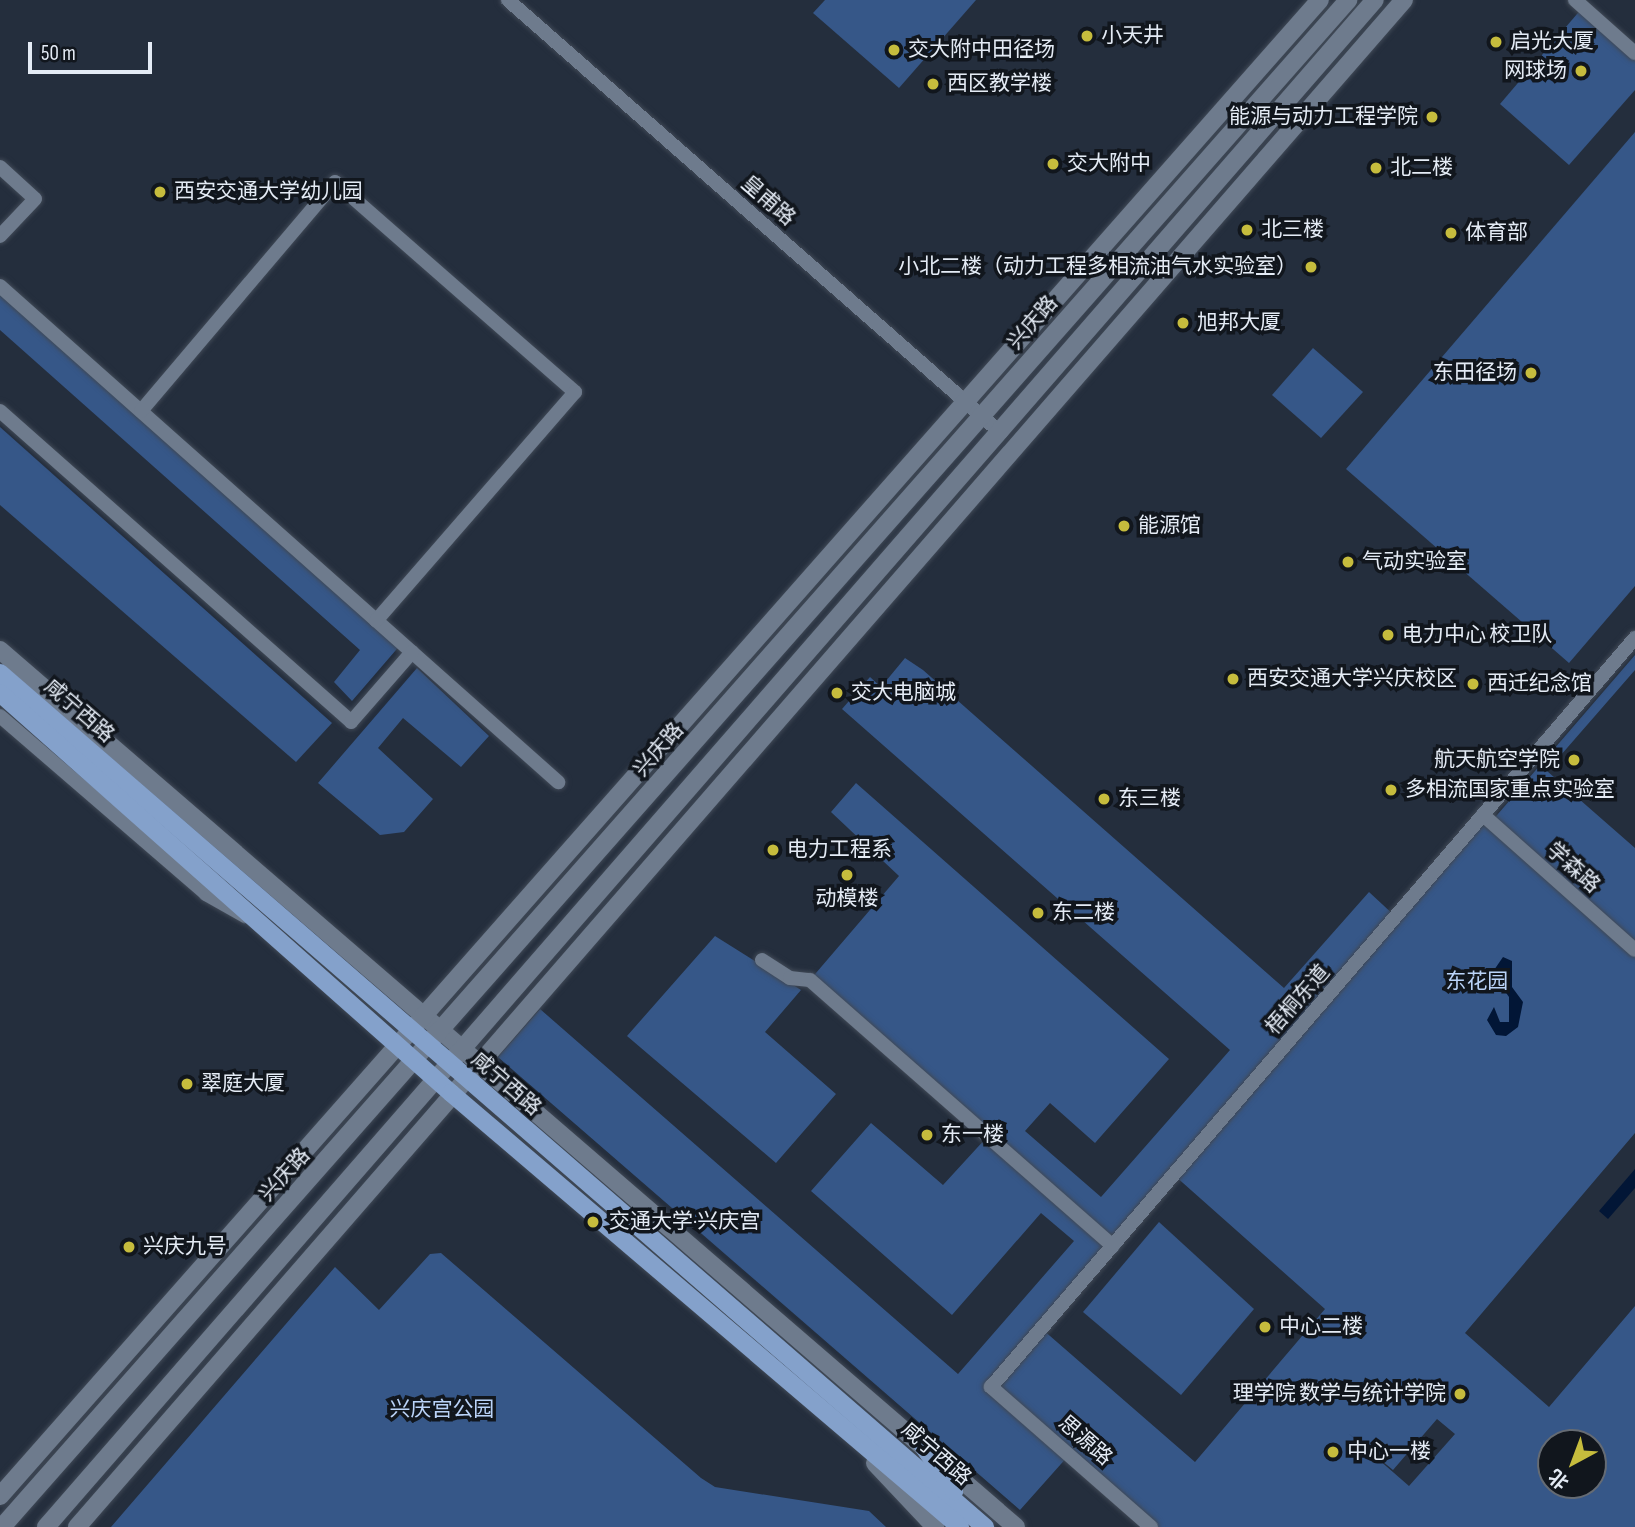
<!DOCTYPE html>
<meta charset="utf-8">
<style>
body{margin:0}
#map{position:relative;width:1635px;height:1527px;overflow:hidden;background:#242e3d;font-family:"Sofia Sans Condensed","Noto Sans SC",sans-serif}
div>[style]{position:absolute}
.green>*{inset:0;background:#365788}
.water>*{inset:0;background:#021636}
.roads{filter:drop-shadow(0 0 2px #404956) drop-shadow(0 0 2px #404956)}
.street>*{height:14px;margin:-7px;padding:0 7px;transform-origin:7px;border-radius:7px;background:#6e7b8d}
.secondary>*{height:18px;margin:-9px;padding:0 9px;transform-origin:9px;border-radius:9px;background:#6e7b8d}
.primary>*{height:18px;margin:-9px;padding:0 9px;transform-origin:9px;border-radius:9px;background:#84a1cb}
.dots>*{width:19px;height:19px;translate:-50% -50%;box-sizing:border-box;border:4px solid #11161d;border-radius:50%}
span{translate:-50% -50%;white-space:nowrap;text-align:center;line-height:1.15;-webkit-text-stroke:7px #11161d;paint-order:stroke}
.poi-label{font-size:21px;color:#e4ebf5}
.left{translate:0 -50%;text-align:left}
.right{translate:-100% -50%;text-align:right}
.street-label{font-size:21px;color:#e4ebf5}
.park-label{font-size:21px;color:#bad3f8}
.north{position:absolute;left:1537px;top:1429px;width:70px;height:70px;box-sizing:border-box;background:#11161d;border:2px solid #656b73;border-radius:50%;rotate:221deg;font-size:19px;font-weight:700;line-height:28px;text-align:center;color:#e4ebf5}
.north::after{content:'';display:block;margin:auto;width:24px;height:32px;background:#c6bc3d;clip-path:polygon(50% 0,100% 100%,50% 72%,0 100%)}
.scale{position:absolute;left:28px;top:42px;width:124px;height:32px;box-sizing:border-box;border:4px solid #e4ebf5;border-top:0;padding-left:9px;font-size:21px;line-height:24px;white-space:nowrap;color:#e4ebf5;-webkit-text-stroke:5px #11161d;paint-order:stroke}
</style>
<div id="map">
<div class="green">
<div style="clip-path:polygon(825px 0,976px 0,899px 88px,813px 13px)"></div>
<div style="clip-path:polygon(1583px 7px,1635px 53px,1635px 90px,1569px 165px,1500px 104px)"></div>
<div style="clip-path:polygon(1635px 132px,1635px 586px,1569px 663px,1346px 469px)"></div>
<div style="clip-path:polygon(0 286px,402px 643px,352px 701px,334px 682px,360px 650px,0 330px)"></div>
<div style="clip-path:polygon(1313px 348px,1363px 392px,1321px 438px,1272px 395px)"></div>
<div style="clip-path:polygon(0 427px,332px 723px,296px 762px,0 505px)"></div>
<div style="clip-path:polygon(evenodd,1635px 655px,1635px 670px,1547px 771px,1635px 848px,1635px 1133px,1465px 1333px,1549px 1407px,1635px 1306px,1635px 1527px,1151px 1527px,1069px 1455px,1020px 1510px,498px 1057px,540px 1009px,958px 1374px,1074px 1241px,1041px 1213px,952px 1315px,811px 1191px,871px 1123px,943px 1185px,987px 1137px,810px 980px,899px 876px,831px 812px,856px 783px,1169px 1059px,1095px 1143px,1050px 1103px,1025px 1131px,1101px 1197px,1230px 1050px,842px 709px,870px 677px,881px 687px,905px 658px,923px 670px,1284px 988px,1369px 892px,1396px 917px,1483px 815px,1491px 822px,1635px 655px,1174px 1175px,1325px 1309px,1195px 1462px,1042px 1329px,1174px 1175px,1635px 655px,1437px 1419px,1455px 1434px,1409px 1486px,1348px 1433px,1393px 1470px,1437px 1419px,1635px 655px,1551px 1443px,1593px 1443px,1593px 1485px,1551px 1485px,1551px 1443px)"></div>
<div style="clip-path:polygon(417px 668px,489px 736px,461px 767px,403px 718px,378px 748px,433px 799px,404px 832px,380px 835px,318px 783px)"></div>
<div style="clip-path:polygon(715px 936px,801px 990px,765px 1032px,836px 1094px,776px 1163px,627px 1036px)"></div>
<div style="clip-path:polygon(1159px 1222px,1254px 1309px,1181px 1395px,1083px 1312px)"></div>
<div style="clip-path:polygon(441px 1253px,701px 1478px,715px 1487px,869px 1511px,886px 1527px,111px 1527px,335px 1267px,379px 1310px,430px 1254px)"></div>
</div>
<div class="water">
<div style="clip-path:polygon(1503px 957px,1512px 961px,1512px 987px,1523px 1002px,1518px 1027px,1506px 1036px,1496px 1035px,1487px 1020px,1494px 1007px,1500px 1022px,1509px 1022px,1509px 997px,1492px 973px)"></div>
<div style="clip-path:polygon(1635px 1169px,1635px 1188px,1608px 1219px,1599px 1211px)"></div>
</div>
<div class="roads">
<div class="street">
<div style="left:508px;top:0;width:656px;rotate:41.29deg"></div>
<div style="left:1575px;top:0;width:80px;rotate:41.5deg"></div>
<div style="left:0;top:167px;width:47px;rotate:42.4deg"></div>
<div style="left:35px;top:199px;width:51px;rotate:133.4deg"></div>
<div style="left:0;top:286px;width:747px;rotate:41.63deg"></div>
<div style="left:0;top:411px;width:469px;rotate:41.5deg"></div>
<div style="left:351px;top:722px;width:93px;rotate:-48.9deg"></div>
<div style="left:141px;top:411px;width:300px;rotate:-49.7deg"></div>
<div style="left:335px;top:182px;width:319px;rotate:41.2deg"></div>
<div style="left:575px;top:392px;width:303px;rotate:131deg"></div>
<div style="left:0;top:716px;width:272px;rotate:40.8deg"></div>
<div style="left:206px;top:894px;width:45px;rotate:29.4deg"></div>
<div style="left:1483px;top:815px;width:203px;rotate:41.6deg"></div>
<div style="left:762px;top:960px;width:33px;rotate:33deg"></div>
<div style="left:790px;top:978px;width:20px;rotate:6deg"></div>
<div style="left:810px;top:980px;width:403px;rotate:41.3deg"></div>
<div style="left:1151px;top:1527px;width:213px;rotate:-138.8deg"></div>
<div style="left:991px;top:1387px;width:988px;rotate:-49.31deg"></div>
</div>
<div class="secondary">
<div style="left:0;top:650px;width:1342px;rotate:40.8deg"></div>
<div style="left:875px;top:1463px;width:88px;rotate:46.8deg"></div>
<div style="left:0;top:1496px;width:1995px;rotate:-48.58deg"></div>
<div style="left:2px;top:1527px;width:2036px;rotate:-48.6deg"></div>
<div style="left:46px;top:1527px;width:2024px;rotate:-48.97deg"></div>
<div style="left:77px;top:1527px;width:2023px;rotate:-49.01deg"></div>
</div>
<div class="primary">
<div style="left:0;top:673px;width:1304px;rotate:40.93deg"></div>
<div style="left:0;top:693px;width:603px;rotate:41.57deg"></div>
<div style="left:451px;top:1093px;width:669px;rotate:40.45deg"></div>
<div style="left:923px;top:1446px;width:55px;rotate:55.4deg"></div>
</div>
</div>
<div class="dots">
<div style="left:1087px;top:36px;background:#c6bc3d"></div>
<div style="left:1496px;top:42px;background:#c6bc3d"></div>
<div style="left:894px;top:50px;background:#c6bc3d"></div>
<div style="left:1581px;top:71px;background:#c6bc3d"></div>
<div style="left:933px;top:84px;background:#c6bc3d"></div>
<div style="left:1432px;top:117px;background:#c6bc3d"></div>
<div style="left:1053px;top:164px;background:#c6bc3d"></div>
<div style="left:1376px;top:168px;background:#c6bc3d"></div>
<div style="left:160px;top:192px;background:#c6bc3d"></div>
<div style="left:1247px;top:230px;background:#c6bc3d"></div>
<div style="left:1451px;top:233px;background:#c6bc3d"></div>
<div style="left:1311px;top:267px;background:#c6bc3d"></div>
<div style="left:1183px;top:323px;background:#c6bc3d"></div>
<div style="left:1531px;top:373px;background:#c6bc3d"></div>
<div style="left:1124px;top:526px;background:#c6bc3d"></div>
<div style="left:1348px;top:562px;background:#c6bc3d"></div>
<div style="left:1388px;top:635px;background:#c6bc3d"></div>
<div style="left:1233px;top:679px;background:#c6bc3d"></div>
<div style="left:1473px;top:684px;background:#c6bc3d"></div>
<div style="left:837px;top:693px;background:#c6bc3d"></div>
<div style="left:1574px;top:760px;background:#c6bc3d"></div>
<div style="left:1391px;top:790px;background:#c6bc3d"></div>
<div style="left:1104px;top:799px;background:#c6bc3d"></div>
<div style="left:773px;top:850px;background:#c6bc3d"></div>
<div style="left:847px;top:875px;background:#c6bc3d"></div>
<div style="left:1038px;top:913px;background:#c6bc3d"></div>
<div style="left:187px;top:1084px;background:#c6bc3d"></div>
<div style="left:927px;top:1135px;background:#c6bc3d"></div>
<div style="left:593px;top:1222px;background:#c6bc3d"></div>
<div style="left:129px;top:1247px;background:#c6bc3d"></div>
<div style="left:1265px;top:1327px;background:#c6bc3d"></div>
<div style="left:1460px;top:1394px;background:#c6bc3d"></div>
<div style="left:1333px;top:1452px;background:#c6bc3d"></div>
</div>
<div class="poi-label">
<span class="left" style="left:1101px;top:36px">小天井</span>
<span class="left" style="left:1510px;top:42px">启光大厦</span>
<span class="left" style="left:908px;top:50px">交大附中田径场</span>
<span class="right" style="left:1567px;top:71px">网球场</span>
<span class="left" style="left:947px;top:84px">西区教学楼</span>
<span class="right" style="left:1418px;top:117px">能源与动力工程学院</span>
<span class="left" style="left:1067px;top:164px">交大附中</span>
<span class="left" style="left:1390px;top:168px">北二楼</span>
<span class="left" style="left:174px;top:192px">西安交通大学幼儿园</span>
<span class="left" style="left:1261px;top:230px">北三楼</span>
<span class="left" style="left:1465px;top:233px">体育部</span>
<span class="right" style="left:1297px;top:267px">小北二楼（动力工程多相流油气水实验室）</span>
<span class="left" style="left:1197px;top:323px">旭邦大厦</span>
<span class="right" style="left:1517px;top:373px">东田径场</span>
<span class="left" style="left:1138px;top:526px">能源馆</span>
<span class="left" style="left:1362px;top:562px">气动实验室</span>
<span class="left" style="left:1402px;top:635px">电力中心 校卫队</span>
<span class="left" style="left:1247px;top:679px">西安交通大学兴庆校区</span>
<span class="left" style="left:1487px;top:684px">西迁纪念馆</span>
<span class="left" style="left:851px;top:693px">交大电脑城</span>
<span class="right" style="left:1560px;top:760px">航天航空学院</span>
<span class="left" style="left:1405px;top:790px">多相流国家重点实验室</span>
<span class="left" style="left:1118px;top:799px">东三楼</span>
<span class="left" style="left:787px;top:850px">电力工程系</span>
<span style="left:847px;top:899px">动模楼</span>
<span class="left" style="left:1052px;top:913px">东二楼</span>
<span class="left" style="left:201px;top:1084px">翠庭大厦</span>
<span class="left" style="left:941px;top:1135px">东一楼</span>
<span class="left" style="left:609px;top:1222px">交通大学·兴庆宫</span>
<span class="left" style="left:143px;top:1247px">兴庆九号</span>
<span class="left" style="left:1279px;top:1327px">中心二楼</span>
<span class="right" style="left:1446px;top:1394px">理学院 数学与统计学院</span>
<span class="left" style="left:1347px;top:1452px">中心一楼</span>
</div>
<div class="street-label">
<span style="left:768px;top:201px;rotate:41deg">皇甫路</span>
<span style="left:1033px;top:323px;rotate:-49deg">兴庆路</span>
<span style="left:79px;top:711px;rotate:41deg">咸宁西路</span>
<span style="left:659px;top:750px;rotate:-49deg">兴庆路</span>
<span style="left:1573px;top:868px;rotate:42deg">学森路</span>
<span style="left:1298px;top:1000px;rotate:-49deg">梧桐东道</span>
<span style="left:506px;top:1084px;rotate:41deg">咸宁西路</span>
<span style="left:285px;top:1175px;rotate:-48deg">兴庆路</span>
<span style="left:1085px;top:1441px;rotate:41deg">思源路</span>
<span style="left:936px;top:1454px;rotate:41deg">咸宁西路</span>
</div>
<div class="park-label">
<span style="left:1477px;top:982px">东花园</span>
<span style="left:442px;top:1410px">兴庆宫公园</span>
</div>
<div class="north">北</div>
<div class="scale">50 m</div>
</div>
